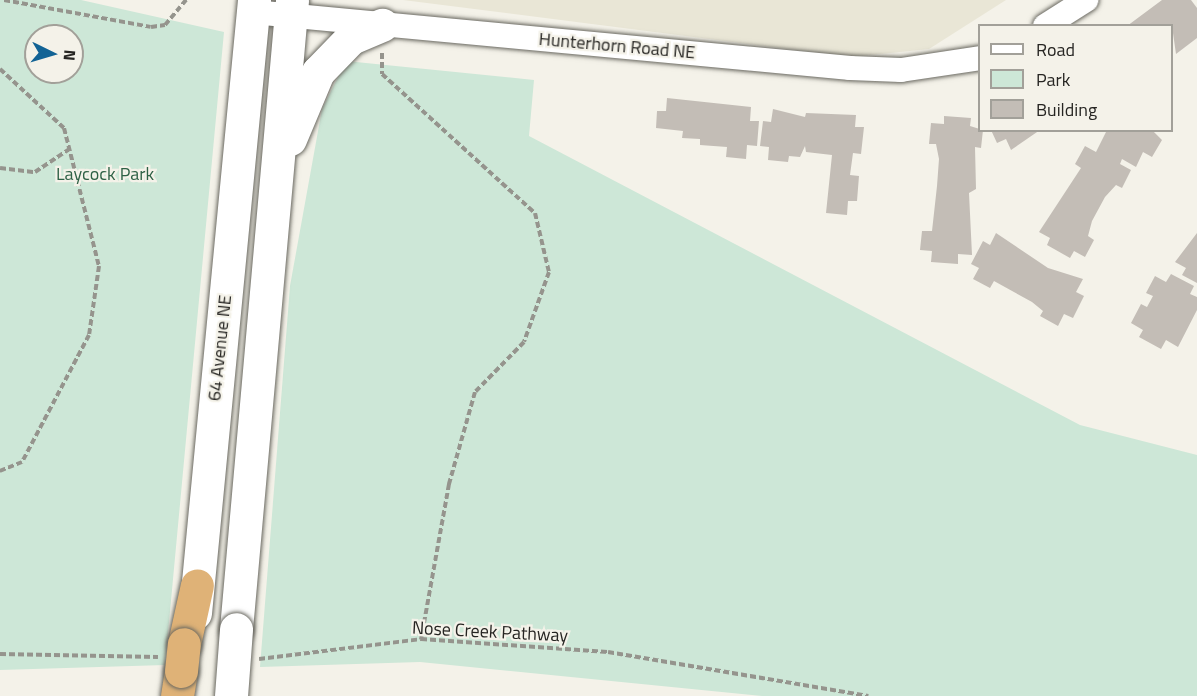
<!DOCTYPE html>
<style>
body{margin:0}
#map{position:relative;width:1197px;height:696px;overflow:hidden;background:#f4f2e9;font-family:"Titillium Web",sans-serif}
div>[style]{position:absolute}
.built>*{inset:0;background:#e9e6d6}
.green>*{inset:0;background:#cde7d7}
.building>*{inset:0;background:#c3bdb6}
.path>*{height:4px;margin-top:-2px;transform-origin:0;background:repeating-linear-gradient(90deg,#95948d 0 6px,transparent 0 9px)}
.roads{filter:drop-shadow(0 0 2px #6a6961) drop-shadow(0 0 2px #6a6961)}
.street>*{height:24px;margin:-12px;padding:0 12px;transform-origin:12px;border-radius:12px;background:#fff}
.secondary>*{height:33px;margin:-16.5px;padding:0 16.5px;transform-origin:16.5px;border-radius:16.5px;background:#fff}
.highway>*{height:33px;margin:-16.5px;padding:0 16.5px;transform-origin:16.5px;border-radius:16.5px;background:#dfb277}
.bridges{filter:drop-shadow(0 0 2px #6a6961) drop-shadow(0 0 2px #6a6961)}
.secondary-bridge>*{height:33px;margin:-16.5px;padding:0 16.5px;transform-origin:16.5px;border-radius:16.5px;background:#fff}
.highway-bridge>*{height:33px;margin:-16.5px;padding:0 16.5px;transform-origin:16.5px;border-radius:16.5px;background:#dfb277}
span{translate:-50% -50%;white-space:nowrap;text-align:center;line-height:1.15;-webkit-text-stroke:4.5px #f4f2e9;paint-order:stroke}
.street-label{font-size:18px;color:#262522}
.park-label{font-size:18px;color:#2e6145}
.legend{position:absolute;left:978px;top:24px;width:195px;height:108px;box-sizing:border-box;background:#f4f2e9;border:2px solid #a2a099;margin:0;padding:8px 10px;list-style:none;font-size:18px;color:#262522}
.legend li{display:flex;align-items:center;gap:12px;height:30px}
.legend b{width:30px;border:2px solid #a2a099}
.north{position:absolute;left:24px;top:24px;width:60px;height:60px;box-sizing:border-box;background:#f4f2e9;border:2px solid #a2a099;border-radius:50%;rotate:95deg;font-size:16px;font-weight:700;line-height:24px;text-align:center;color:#262522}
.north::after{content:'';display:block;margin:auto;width:21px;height:27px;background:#126395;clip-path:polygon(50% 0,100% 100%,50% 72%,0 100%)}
</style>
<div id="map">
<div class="built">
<div style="clip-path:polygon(403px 0,1006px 0,929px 49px,851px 57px)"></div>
</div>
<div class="green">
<div style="clip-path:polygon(evenodd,0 0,81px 0,224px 32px,165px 665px,0 670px,0 0,36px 36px,72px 36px,72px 72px,36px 72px,36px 36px)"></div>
<div style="clip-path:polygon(346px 61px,534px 80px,529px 136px,1080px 425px,1197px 455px,1197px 696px,762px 696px,420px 662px,260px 667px,290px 286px,322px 109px)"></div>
</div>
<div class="building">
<div style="clip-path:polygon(1162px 0,1191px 0,1197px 8px,1197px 38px,1176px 54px,1172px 26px,1127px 26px)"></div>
<div style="clip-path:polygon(667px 98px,751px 107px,750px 121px,759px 121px,757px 146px,747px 145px,746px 159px,726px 157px,727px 147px,700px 145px,700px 139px,682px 138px,683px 131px,656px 128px,657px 111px,666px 111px)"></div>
<div style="clip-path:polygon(773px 109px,805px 117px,806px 113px,856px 115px,855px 127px,864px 127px,861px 154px,853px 153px,850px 175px,859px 176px,857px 201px,848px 201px,847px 215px,826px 213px,832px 155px,806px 152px,805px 146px,800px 157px,789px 156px,788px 162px,768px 160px,769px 147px,760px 146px,763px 121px,771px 122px)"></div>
<div style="clip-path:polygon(944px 116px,971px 118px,970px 126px,983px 130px,981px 148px,975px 147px,976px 189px,969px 193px,972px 255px,958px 254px,958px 264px,931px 262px,932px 251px,920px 250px,922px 231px,932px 231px,937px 186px,939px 159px,936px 144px,929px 144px,931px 123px,944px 124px)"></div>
<div style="clip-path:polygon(991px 130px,1040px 130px,1011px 150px,1006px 139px,997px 143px)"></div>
<div style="clip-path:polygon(1107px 130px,1152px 130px,1162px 140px,1152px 157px,1143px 152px,1136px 167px,1122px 159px,1120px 164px,1131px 170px,1122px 188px,1116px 185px,1105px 197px,1092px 221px,1088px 236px,1094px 240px,1085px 257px,1074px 251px,1070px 258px,1047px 245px,1050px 238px,1039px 232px,1081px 168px,1075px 164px,1085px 146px,1096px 152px)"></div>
<div style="clip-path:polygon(996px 233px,1048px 268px,1083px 279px,1076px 292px,1084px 296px,1073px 318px,1064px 314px,1058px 326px,1040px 316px,1043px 311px,1032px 302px,994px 281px,990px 288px,973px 279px,979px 268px,971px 264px,983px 241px,990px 245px)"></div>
<div style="clip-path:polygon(1197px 233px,1197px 283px,1182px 275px,1186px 268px,1175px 262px)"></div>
<div style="clip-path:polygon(1171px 274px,1194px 286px,1190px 294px,1197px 297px,1197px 310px,1178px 347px,1166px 340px,1161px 349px,1139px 337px,1143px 330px,1131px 323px,1141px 304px,1147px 307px,1153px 296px,1146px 293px,1155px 276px,1166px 282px)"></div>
</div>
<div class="path">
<div style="left:4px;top:0;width:149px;rotate:10.4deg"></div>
<div style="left:151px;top:27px;width:14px;rotate:-8deg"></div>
<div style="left:165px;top:25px;width:33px;rotate:-50deg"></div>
<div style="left:382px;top:53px;width:21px;rotate:90deg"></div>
<div style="left:382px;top:74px;width:207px;rotate:42.3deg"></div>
<div style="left:535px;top:213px;width:61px;rotate:76.7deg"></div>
<div style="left:549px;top:272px;width:74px;rotate:109.7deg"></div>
<div style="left:524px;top:342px;width:70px;rotate:134.4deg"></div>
<div style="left:475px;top:392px;width:96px;rotate:105.8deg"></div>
<div style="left:449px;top:484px;width:158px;rotate:100.2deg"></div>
<div style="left:0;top:69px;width:87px;rotate:42.7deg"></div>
<div style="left:64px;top:128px;width:142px;rotate:75.8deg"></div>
<div style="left:99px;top:266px;width:70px;rotate:98.2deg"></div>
<div style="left:89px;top:335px;width:144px;rotate:117.8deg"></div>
<div style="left:22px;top:462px;width:24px;rotate:158deg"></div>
<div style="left:0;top:168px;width:35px;rotate:7deg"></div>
<div style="left:35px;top:172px;width:43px;rotate:-33.7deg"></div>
<div style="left:0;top:654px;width:158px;rotate:1.1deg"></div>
<div style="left:259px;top:659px;width:163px;rotate:-7deg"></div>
<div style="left:421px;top:639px;width:187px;rotate:4deg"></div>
<div style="left:608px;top:652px;width:264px;rotate:9.6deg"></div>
</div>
<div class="roads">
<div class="street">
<div style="left:253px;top:12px;width:600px;rotate:5.36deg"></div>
<div style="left:850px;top:68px;width:51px;rotate:2.2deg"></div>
<div style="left:901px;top:70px;width:80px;rotate:-8.6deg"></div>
<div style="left:1045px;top:26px;width:49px;rotate:-32.4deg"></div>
</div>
<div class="secondary">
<div style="left:290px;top:139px;width:73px;rotate:-67.3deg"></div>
<div style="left:318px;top:72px;width:47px;rotate:-45.9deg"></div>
<div style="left:351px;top:38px;width:34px;rotate:-23deg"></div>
<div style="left:195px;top:613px;width:616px;rotate:-84.5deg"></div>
<div style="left:236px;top:629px;width:631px;rotate:-84.91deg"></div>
</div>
<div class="highway">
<div style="left:184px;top:644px;width:60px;rotate:-77.6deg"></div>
<div style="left:177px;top:696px;width:25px;rotate:-81deg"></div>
</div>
</div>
<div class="bridges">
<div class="secondary-bridge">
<div style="left:231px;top:696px;width:67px;rotate:-85.7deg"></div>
</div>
<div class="highway-bridge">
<div style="left:181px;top:671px;width:27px;rotate:-84deg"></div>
</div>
</div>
<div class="street-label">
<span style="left:617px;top:46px;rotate:5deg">Hunterhorn Road NE</span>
<span style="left:220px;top:348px;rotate:-84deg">64 Avenue NE</span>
<span style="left:490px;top:632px;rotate:3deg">Nose Creek Pathway</span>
</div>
<div class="park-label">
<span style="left:105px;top:174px">Laycock Park</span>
</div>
<ul class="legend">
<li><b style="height:8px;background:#fff"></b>Road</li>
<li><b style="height:16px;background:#cde7d7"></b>Park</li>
<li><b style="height:16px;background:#c3bdb6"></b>Building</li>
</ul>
<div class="north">N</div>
</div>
